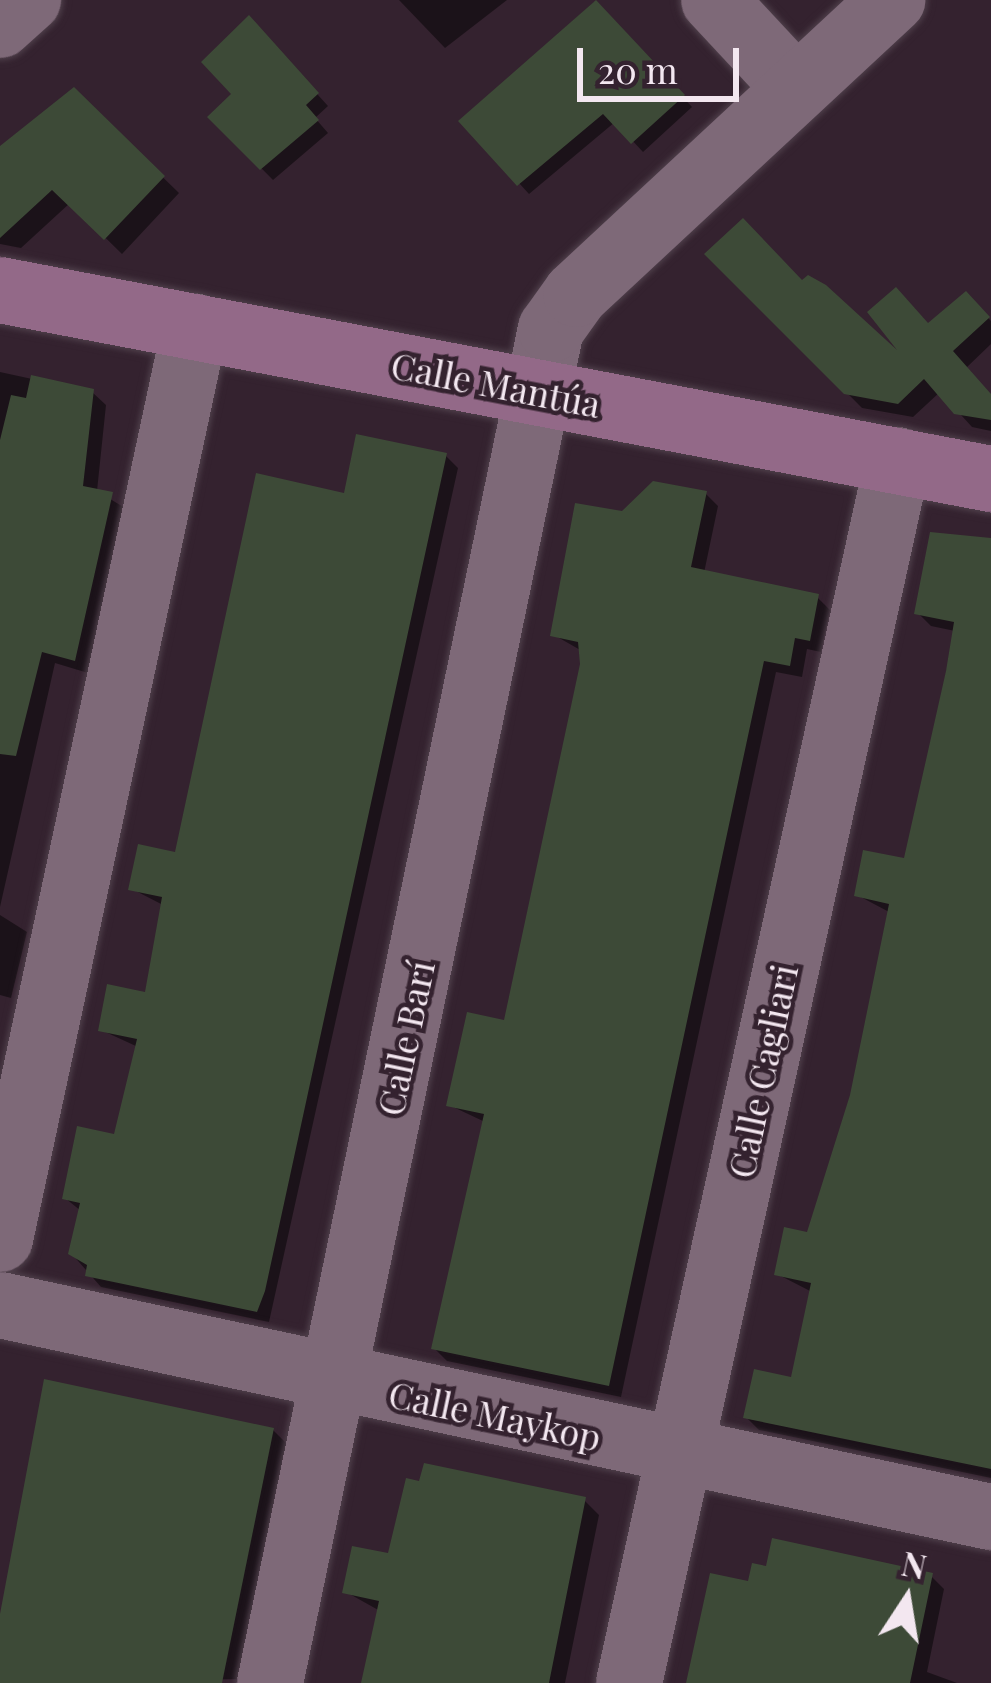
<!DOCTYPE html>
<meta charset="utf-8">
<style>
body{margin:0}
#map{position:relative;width:991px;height:1683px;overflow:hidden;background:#34222f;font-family:"Playfair Display",serif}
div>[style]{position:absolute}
.shadow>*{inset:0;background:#0007}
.building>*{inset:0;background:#3d4a37}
.roads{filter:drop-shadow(0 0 3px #4f404b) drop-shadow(0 0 3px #4f404b)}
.street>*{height:66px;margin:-33px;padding:0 33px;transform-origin:33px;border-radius:33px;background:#7e6978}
.secondary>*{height:66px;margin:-33px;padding:0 33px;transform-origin:33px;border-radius:33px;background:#936988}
span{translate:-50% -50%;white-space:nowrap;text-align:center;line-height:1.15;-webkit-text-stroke:9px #34222f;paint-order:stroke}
.street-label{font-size:36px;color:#f3e7f0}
.north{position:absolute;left:847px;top:1539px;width:120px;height:120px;-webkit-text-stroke:9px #34222f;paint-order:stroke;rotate:12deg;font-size:33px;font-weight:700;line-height:48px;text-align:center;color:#f3e7f0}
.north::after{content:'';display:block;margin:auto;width:42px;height:54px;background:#f3e7f0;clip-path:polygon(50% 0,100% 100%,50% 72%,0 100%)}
.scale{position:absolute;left:577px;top:48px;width:162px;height:54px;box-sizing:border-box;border:6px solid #f3e7f0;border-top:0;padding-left:15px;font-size:36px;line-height:42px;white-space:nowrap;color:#f3e7f0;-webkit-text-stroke:9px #34222f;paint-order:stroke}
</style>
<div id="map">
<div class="shadow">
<div style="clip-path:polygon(399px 0,507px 0,445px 48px)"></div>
<div style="clip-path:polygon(594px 2px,692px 107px,643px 152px,615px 122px,529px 194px,462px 121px)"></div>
<div style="clip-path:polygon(260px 31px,328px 106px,315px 118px,328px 133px,273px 180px,211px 117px,235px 95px)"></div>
<div style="clip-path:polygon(74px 91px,179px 193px,122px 254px,70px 203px,21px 248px,0 244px,0 156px)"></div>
<div style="clip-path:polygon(709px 254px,803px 284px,905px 362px,929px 326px,966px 295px,991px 321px,991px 344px,966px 368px,991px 396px,991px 431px,972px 427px,940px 392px,913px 417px,862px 408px)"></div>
<div style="clip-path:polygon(0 372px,92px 392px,106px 405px,97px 491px,125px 508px,88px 673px,55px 663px,0 907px)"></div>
<div style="clip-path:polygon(446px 456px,458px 468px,269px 1322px,101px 1287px,71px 1253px,81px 1211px,65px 1198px,116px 1137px,138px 1047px,101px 1030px,147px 996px,163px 905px,132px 889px,178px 855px,346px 496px)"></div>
<div style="clip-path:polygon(706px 494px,718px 506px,704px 573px,817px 597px,830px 610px,821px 652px,807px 649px,802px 677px,776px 672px,621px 1397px,447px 1361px,434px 1348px,485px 1122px,449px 1105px,507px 1024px,583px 664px,582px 651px,554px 635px,623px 515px)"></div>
<div style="clip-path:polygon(991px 548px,991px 1478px,759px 1430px,746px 1417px,793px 1380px,812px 1292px,777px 1274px,809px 1235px,853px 1095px,891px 913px,857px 895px,906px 862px,955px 631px,931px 626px,918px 613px)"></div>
<div style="clip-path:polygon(0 915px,27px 932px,11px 998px,0 995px)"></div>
<div style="clip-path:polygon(273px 1430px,287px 1444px,239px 1679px,0 1683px,0 1624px)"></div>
<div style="clip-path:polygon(584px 1500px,599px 1515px,565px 1683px,364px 1683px,380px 1611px,346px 1592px,390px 1557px)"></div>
<div style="clip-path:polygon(931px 1576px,944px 1589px,927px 1672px,957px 1683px,725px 1683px,750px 1585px)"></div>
</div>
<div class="building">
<div style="clip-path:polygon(596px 0,685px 95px,631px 144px,603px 114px,517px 186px,458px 121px)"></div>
<div style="clip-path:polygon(249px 15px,319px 93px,306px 105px,319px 120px,260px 170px,207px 117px,231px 94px,201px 62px)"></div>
<div style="clip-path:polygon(74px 87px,165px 176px,104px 240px,52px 190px,0 238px,0 146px)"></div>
<div style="clip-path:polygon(743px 218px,802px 280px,808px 275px,826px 285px,897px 350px,867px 312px,896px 287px,928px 323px,966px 291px,990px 317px,953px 351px,991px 394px,991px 420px,954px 414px,924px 379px,898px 404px,844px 394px,704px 254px)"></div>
<div style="clip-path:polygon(31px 375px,94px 389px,83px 486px,113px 492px,75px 661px,42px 652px,16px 756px,0 754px,0 440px,11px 395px,26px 398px)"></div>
<div style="clip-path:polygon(356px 434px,447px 453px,265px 1291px,257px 1312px,85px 1276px,87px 1265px,68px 1254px,80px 1203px,62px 1199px,77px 1126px,114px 1134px,137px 1039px,98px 1031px,107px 984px,145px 992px,162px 897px,128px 890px,138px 844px,175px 852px,256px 473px,344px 493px)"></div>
<div style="clip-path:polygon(653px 481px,707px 491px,691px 567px,819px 594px,810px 641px,795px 638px,790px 666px,764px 661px,609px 1386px,431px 1349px,484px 1114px,446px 1106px,467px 1012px,504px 1020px,580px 664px,578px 642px,550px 636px,575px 503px,622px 511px)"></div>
<div style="clip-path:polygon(930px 532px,991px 538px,991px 1469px,743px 1418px,754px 1369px,791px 1377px,811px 1283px,774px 1275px,784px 1227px,807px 1232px,850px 1095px,889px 904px,854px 896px,863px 850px,904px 858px,946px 671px,954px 622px,914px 614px)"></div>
<div style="clip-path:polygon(44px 1379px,274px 1428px,222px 1683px,0 1683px,0 1614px)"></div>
<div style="clip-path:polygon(424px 1463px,586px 1497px,549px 1683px,361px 1683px,379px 1601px,342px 1593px,352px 1546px,388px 1553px,406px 1478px,419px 1481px)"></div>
<div style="clip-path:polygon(772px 1538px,933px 1573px,910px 1683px,686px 1683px,710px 1573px,748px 1581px,752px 1563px,766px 1566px)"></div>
</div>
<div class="roads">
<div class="street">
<div style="left:714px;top:0;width:120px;rotate:47deg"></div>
<div style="left:0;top:25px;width:38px;rotate:-42deg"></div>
<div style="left:0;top:1239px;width:933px;rotate:-77.93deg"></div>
<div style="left:0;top:1305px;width:1013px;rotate:12.08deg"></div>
<div style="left:270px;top:1683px;width:1383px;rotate:-78.28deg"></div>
<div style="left:551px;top:329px;width:43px;rotate:-54.5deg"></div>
<div style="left:576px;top:294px;width:432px;rotate:-42.9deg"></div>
<div style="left:629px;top:1683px;width:1252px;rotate:-77.6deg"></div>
</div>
<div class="secondary">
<div style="left:0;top:290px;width:1009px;rotate:10.8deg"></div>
</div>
</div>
<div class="street-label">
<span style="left:496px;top:384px;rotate:11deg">Calle Mantúa</span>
<span style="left:405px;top:1038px;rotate:-78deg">Calle Barí</span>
<span style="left:762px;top:1071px;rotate:-78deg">Calle Cagliari</span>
<span style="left:495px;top:1415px;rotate:12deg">Calle Maykop</span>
</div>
<div class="north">N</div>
<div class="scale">20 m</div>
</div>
